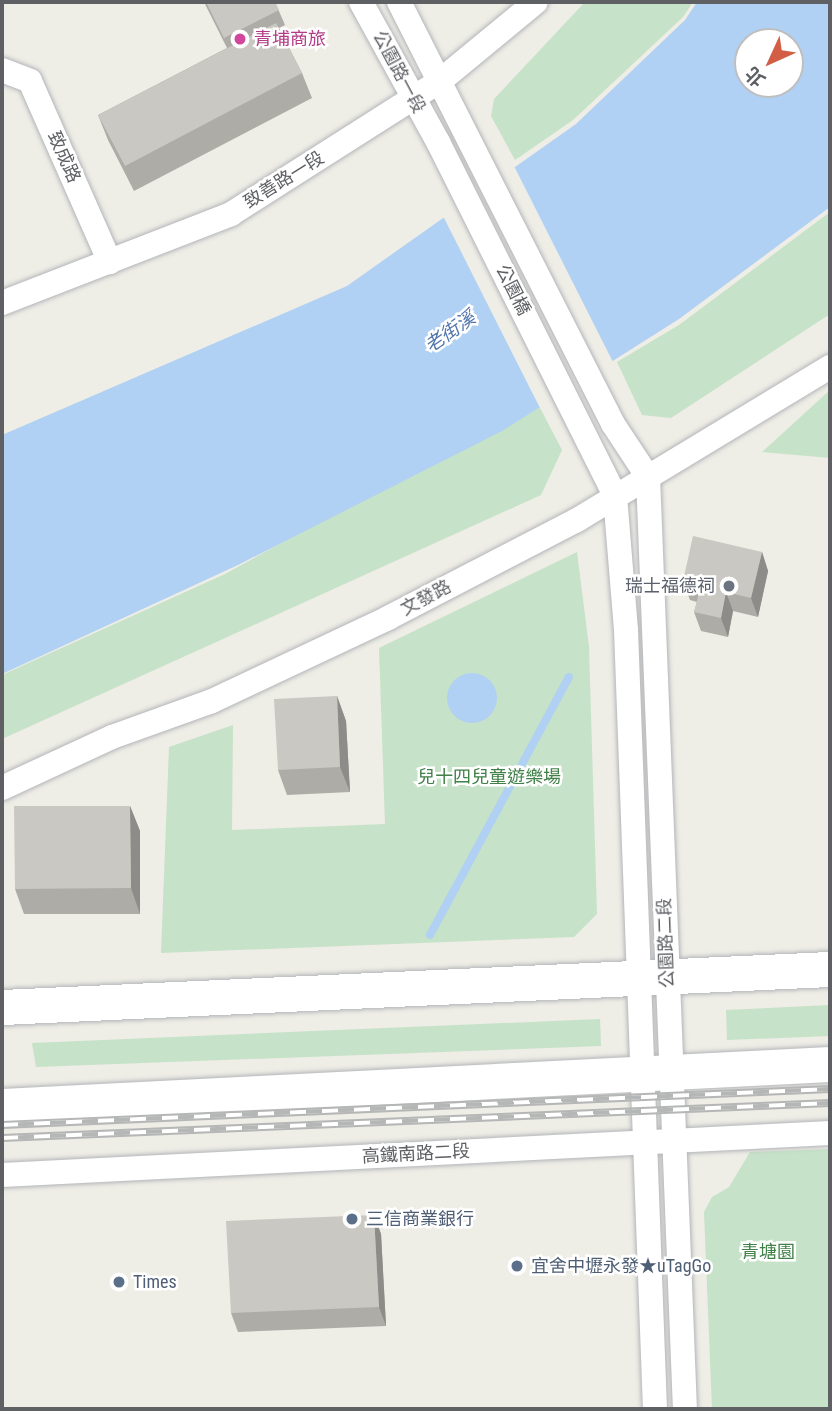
<!DOCTYPE html>
<meta charset="utf-8">
<style>
body{margin:0}
#map{position:relative;width:832px;height:1411px;overflow:hidden;background:#eeede6;font-family:"Roboto Condensed","Noto Sans TC",sans-serif}
div>[style]{position:absolute}
.green>*{inset:0;background:#c6e2c8}
.water>*{inset:0;background:#b0d0f4}
.round{border-radius:50%}
.pier>*{inset:0;background:#eeede6}
.stream>*{height:8px;margin:-4px;padding:0 4px;transform-origin:4px;border-radius:4px;background:#b0d0f4}
.roads{filter:drop-shadow(0 0 2px #b3b5b9) drop-shadow(0 0 2px #b3b5b9)}
.street>*{height:24px;margin:-12px;padding:0 12px;transform-origin:12px;border-radius:12px;background:#fff}
.secondary>*{height:35px;margin:-17.5px;padding:0 17.5px;transform-origin:17.5px;border-radius:17.5px;background:#fff}
.rail>*{height:8px;margin-top:-4px;transform-origin:0;background:repeating-linear-gradient(90deg,#fff 0 16px,#b5b6b6 0 32px);box-sizing:border-box;border-block:2px solid #b5b6b6}
.wall>*{inset:0;background:#adaca7}
.shaded-wall>*{inset:0;background:#8d8c88}
.building>*{inset:0;background:#c9c8c2}
.dots>*{width:19px;height:19px;translate:-50% -50%;box-sizing:border-box;border:4px solid #fff;border-radius:50%}
span{translate:-50% -50%;white-space:nowrap;text-align:center;line-height:1.15;-webkit-text-stroke:5px #fff;paint-order:stroke}
.hotel-label{font-size:18px;color:#b23c85}
.left{translate:0 -50%;text-align:left}
.street-label{font-size:18px;color:#5e6064}
.worship-label{font-size:18px;color:#5b616d}
.right{translate:-100% -50%;text-align:right}
.park-label{font-size:18px;color:#418049}
.service-label{font-size:18px;color:#4e5e75}
.water-label{font-size:19px;color:#5276ad;font-style:italic}
.frame{position:absolute;inset:0;border:4px solid #5e6064;pointer-events:none}
.north{position:absolute;left:734px;top:28px;width:70px;height:70px;box-sizing:border-box;background:#fff;border:2px solid #bfbfc1;border-radius:50%;rotate:225deg;font-size:19px;font-weight:700;line-height:28px;text-align:center;color:#5e6064}
.north::after{content:'';display:block;margin:auto;width:24px;height:32px;background:#d35e46;clip-path:polygon(50% 0,100% 100%,50% 72%,0 100%)}
</style>
<div id="map">
<div class="green">
<div style="clip-path:polygon(585px 2px,693px 2px,683px 17px,573px 120px,515px 160px,491px 116px,494px 99px)"></div>
<div style="clip-path:polygon(830px 212px,830px 314px,671px 418px,642px 415px,617px 362px,679px 325px)"></div>
<div style="clip-path:polygon(830px 390px,830px 458px,762px 452px)"></div>
<div style="clip-path:polygon(537px 402px,562px 450px,541px 495px,2px 739px,2px 675px,225px 574px)"></div>
<div style="clip-path:polygon(577px 552px,589px 647px,597px 914px,574px 937px,161px 953px,169px 747px,233px 725px,232px 830px,385px 824px,379px 648px)"></div>
<div style="clip-path:polygon(830px 1005px,830px 1036px,727px 1040px,726px 1010px)"></div>
<div style="clip-path:polygon(600px 1019px,601px 1046px,36px 1067px,32px 1043px)"></div>
<div style="clip-path:polygon(830px 1149px,830px 1409px,712px 1409px,704px 1212px,712px 1197px,729px 1187px,750px 1152px)"></div>
</div>
<div class="water">
<div style="clip-path:polygon(evenodd,697px 2px,830px 2px,830px 207px,679px 319px,502px 431px,238px 565px,2px 674px,2px 435px,347px 286px,576px 124px,685px 20px,697px 2px,748px 42px,790px 42px,790px 84px,748px 84px,748px 42px)"></div>
<div class="round" style="left:447px;top:673px;width:50px;height:50px"></div>
</div>
<div class="pier">
<div style="clip-path:polygon(513px 164px,614px 364px,541px 410px,442px 214px)"></div>
</div>
<div class="stream">
<div style="left:430px;top:935px;width:293px;rotate:-61.7deg"></div>
</div>
<div class="roads">
<div class="street">
<div style="left:361px;top:2px;width:160px;rotate:61.2deg"></div>
<div style="left:438px;top:142px;width:396px;rotate:63.4deg"></div>
<div style="left:615px;top:496px;width:134px;rotate:85.3deg"></div>
<div style="left:626px;top:630px;width:780px;rotate:87.87deg"></div>
<div style="left:399px;top:2px;width:473px;rotate:63.1deg"></div>
<div style="left:613px;top:424px;width:64px;rotate:56.6deg"></div>
<div style="left:2px;top:70px;width:30px;rotate:21deg"></div>
<div style="left:30px;top:81px;width:198px;rotate:66.2deg"></div>
<div style="left:2px;top:303px;width:246px;rotate:-21.2deg"></div>
<div style="left:231px;top:214px;width:248px;rotate:-32.5deg"></div>
<div style="left:440px;top:81px;width:124px;rotate:-39.5deg"></div>
<div style="left:648px;top:477px;width:933px;rotate:87.73deg"></div>
<div style="left:2px;top:788px;width:121px;rotate:-24.9deg"></div>
<div style="left:112px;top:737px;width:106px;rotate:-19.8deg"></div>
<div style="left:212px;top:701px;width:195px;rotate:-25.2deg"></div>
<div style="left:388px;top:618px;width:213px;rotate:-27.4deg"></div>
<div style="left:577px;top:520px;width:296px;rotate:-31.2deg"></div>
<div style="left:2px;top:1175px;width:829px;rotate:-2.9deg"></div>
</div>
<div class="secondary">
<div style="left:2px;top:1007px;width:829px;rotate:-2.63deg"></div>
<div style="left:2px;top:1106px;width:829px;rotate:-2.9deg"></div>
</div>
</div>
<div class="rail">
<div style="left:2px;top:1125px;width:829px;rotate:-2.49deg"></div>
<div style="left:2px;top:1138px;width:829px;rotate:-2.42deg"></div>
</div>
<div class="wall">
<div style="clip-path:polygon(204px 2px,275px 2px,285px 25px,279px 28px,302px 73px,312px 98px,134px 191px,108px 140px,98px 115px,227px 48px)"></div>
<div style="clip-path:polygon(762px 552px,768px 571px,758px 617px,733px 611px,728px 637px,701px 631px,694px 612px,697px 602px,690px 600px,683px 581px)"></div>
<div style="clip-path:polygon(337px 696px,346px 721px,350px 792px,287px 795px,278px 770px)"></div>
<div style="clip-path:polygon(130px 806px,140px 831px,140px 914px,24px 914px,15px 889px)"></div>
<div style="clip-path:polygon(374px 1215px,381px 1234px,386px 1326px,238px 1332px,231px 1313px)"></div>
</div>
<div class="shaded-wall">
<div style="clip-path:polygon(762px 552px,768px 571px,758px 617px,751px 598px)"></div>
<div style="clip-path:polygon(726px 592px,733px 611px,728px 637px,721px 618px)"></div>
<div style="clip-path:polygon(337px 696px,346px 721px,350px 792px,340px 767px)"></div>
<div style="clip-path:polygon(130px 806px,140px 831px,140px 914px,131px 888px)"></div>
<div style="clip-path:polygon(374px 1215px,381px 1234px,386px 1326px,379px 1307px)"></div>
</div>
<div class="building">
<div style="clip-path:polygon(206px 2px,275px 2px,279px 10px,224px 38px)"></div>
<div style="clip-path:polygon(276px 23px,302px 73px,125px 166px,98px 115px)"></div>
<div style="clip-path:polygon(693px 536px,762px 552px,751px 598px,726px 592px,721px 618px,694px 612px,701px 585px,683px 581px)"></div>
<div style="clip-path:polygon(337px 696px,340px 767px,278px 770px,274px 699px)"></div>
<div style="clip-path:polygon(14px 806px,130px 806px,131px 888px,15px 889px)"></div>
<div style="clip-path:polygon(374px 1215px,379px 1307px,231px 1313px,226px 1221px)"></div>
</div>
<div class="dots">
<div style="left:240px;top:39px;background:#d1479c"></div>
<div style="left:729px;top:586px;background:#6b7280"></div>
<div style="left:352px;top:1219px;background:#5c6f8a"></div>
<div style="left:517px;top:1266px;background:#5c6f8a"></div>
<div style="left:119px;top:1282px;background:#5c6f8a"></div>
</div>
<div class="hotel-label">
<span class="left" style="left:254px;top:39px">青埔商旅</span>
</div>
<div class="street-label">
<span style="left:399px;top:72px;rotate:62deg">公園路一段</span>
<span style="left:64px;top:157px;rotate:66deg">致成路</span>
<span style="left:284px;top:180px;rotate:-32deg">致善路一段</span>
<span style="left:513px;top:290px;rotate:63deg">公園橋</span>
<span style="left:426px;top:598px;rotate:-28deg">文發路</span>
<span style="left:666px;top:943px;rotate:-92deg">公園路二段</span>
<span style="left:416px;top:1154px;rotate:-3deg">高鐵南路二段</span>
</div>
<div class="worship-label">
<span class="right" style="left:715px;top:586px">瑞士福德祠</span>
</div>
<div class="park-label">
<span style="left:489px;top:777px">兒十四兒童遊樂場</span>
<span style="left:768px;top:1252px">青塘園</span>
</div>
<div class="service-label">
<span class="left" style="left:366px;top:1219px">三信商業銀行</span>
<span class="left" style="left:531px;top:1266px">宜舍中壢永發★uTagGo</span>
<span class="left" style="left:133px;top:1282px">Times</span>
</div>
<div class="water-label">
<span style="left:450px;top:332px;rotate:-35deg">老街溪</span>
</div>
<div class="frame"></div>
<div class="north">北</div>
</div>
